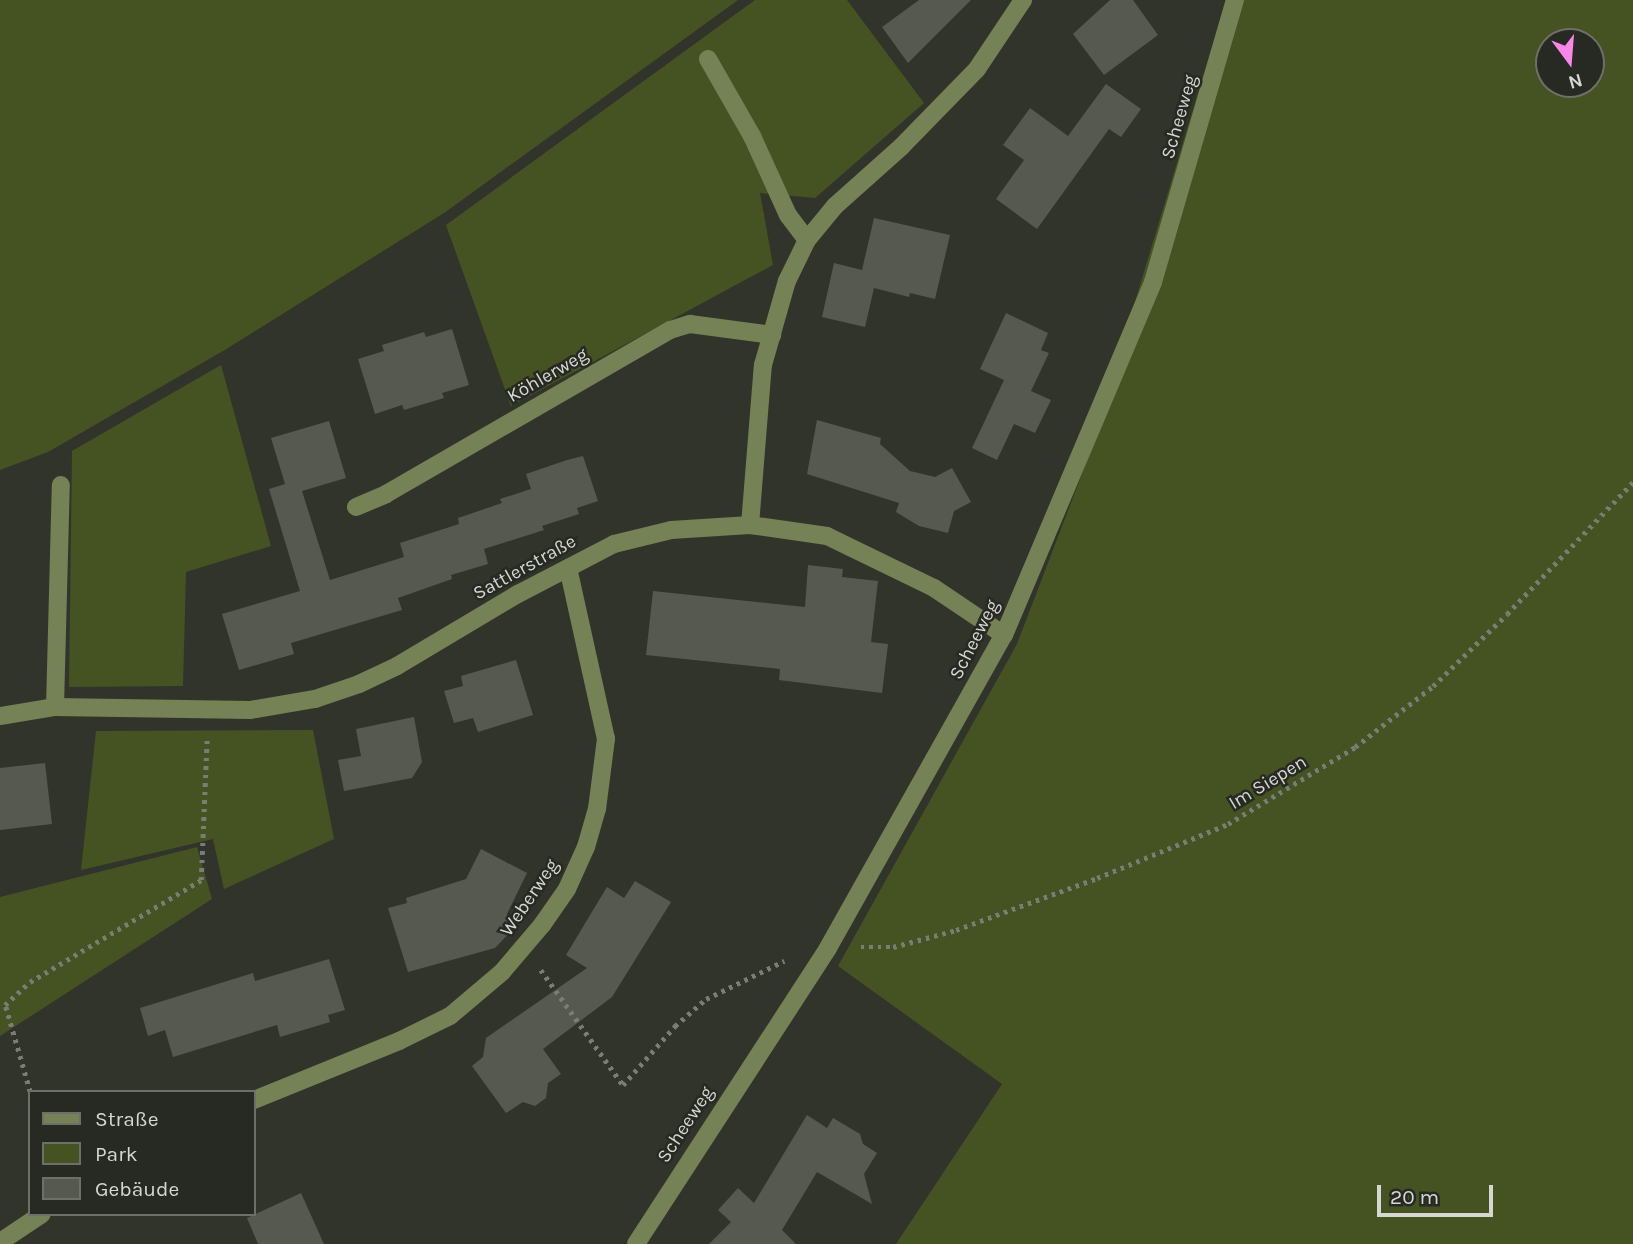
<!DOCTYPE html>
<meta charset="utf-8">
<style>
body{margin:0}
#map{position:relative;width:1633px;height:1244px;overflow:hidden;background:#31342b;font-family:Karla,sans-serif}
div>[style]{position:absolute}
.green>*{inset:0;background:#455323}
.building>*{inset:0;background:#565950}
.path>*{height:4.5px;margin-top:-2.25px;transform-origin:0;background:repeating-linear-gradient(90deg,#7a7d76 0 3.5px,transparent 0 8.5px)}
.minor>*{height:18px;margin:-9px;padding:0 9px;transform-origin:9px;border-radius:9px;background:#748256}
span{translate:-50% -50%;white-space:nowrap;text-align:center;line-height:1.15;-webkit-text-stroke:5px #272a22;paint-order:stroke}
.street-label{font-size:19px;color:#d5d7d2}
.legend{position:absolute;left:28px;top:1090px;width:228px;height:126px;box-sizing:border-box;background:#272a22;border:2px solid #6d6f68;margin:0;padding:9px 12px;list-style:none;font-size:21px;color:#d5d7d2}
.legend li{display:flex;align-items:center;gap:14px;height:35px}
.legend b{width:35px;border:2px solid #6d6f68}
.north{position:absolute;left:1535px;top:28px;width:70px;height:70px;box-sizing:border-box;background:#272a22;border:2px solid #6d6f68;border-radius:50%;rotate:164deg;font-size:19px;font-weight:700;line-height:28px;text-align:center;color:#d5d7d2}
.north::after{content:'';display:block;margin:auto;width:24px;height:32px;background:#fa87e8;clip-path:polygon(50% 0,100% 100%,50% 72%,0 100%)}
.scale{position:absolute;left:1377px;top:1185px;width:116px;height:32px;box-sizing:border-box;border:4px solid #d5d7d2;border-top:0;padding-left:9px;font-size:21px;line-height:24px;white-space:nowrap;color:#d5d7d2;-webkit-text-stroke:5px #272a22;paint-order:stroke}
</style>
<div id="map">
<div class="green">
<div style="clip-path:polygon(0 0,738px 0,444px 213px,223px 351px,48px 452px,0 470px)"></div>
<div style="clip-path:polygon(755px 0,847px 0,924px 103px,815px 198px,760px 193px,773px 265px,511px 406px,446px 225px)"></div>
<div style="clip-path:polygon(evenodd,1226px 0,1633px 0,1633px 1244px,896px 1244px,1002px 1084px,838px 966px,1017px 644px,1087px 461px,1226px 0,1549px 42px,1591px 42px,1591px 84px,1549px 84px,1549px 42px)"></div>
<div style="clip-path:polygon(221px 365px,271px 546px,186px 572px,183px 686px,69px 687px,72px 451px)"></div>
<div style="clip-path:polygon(313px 730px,334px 839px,224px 889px,213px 839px,81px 870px,96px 731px)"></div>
<div style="clip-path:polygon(197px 847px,212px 899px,0 1036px,0 897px)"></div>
</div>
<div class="building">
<div style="clip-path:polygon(919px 0,971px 0,908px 63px,882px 27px)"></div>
<div style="clip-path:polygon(1110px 0,1133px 0,1158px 35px,1104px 75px,1073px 34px)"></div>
<div style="clip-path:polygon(1106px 84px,1141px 109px,1121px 137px,1109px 129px,1037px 229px,996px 199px,1024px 160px,1003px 145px,1030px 108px,1068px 136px)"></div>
<div style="clip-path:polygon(874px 218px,950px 235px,935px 299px,910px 293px,909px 297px,874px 288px,865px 327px,822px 317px,834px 263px,862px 270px)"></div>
<div style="clip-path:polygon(1006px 313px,1048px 333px,1041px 350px,1049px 353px,1031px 391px,1051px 400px,1035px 433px,1014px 424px,997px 460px,972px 448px,1004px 380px,980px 369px)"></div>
<div style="clip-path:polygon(452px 329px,469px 385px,442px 393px,444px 398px,404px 410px,402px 405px,375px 414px,358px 359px,384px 351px,382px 345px,424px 332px,426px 337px)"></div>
<div style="clip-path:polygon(817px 420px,881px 438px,880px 444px,910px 471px,935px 477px,952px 468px,971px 502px,954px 511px,948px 533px,919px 526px,896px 512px,899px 503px,807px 474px)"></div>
<div style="clip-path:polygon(329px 421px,346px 478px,302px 491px,330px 580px,404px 557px,400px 543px,459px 524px,458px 518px,502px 503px,500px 499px,531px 489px,526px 474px,567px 460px,583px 456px,598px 501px,577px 508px,579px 514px,542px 526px,544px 530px,484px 549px,488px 564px,451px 575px,452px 579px,398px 598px,402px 610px,291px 643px,294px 654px,239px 670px,222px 614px,300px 591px,269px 489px,285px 484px,271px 438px)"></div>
<div style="clip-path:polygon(808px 565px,843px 569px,842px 577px,878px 581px,871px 642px,888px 644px,882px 693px,779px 680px,780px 669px,646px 655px,653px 591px,805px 607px)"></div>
<div style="clip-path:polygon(516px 660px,533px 715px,478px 732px,473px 718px,454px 723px,444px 691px,463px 686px,461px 676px)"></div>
<div style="clip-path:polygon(414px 717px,422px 762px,412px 778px,344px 791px,338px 760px,361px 756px,356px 729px)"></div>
<div style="clip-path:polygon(45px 763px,52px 824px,0 830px,0 768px)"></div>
<div style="clip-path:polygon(481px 849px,527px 873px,507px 914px,516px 926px,495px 948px,408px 972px,388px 908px,407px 903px,406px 898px,466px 879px)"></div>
<div style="clip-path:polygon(635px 881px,671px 902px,612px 997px,543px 1049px,561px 1074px,548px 1083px,546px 1098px,535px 1106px,523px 1102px,506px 1113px,472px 1066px,483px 1057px,486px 1038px,587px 968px,566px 955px,607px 887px,624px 898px)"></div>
<div style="clip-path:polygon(329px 959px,345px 1010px,328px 1015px,330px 1022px,280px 1037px,277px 1025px,173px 1057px,165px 1030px,148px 1036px,140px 1008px,253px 973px,255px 981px)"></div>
<div style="clip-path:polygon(807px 1115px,827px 1128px,833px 1118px,860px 1134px,863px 1144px,877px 1153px,864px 1174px,872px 1204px,817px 1172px,782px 1230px,796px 1244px,709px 1244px,731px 1222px,718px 1210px,738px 1188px,754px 1203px)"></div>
<div style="clip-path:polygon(301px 1193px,324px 1244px,258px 1244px,247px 1218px)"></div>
</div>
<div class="path">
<div style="left:861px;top:947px;width:32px"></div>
<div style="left:893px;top:947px;width:65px;rotate:-15.1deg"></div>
<div style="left:956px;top:930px;width:150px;rotate:-20.2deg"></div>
<div style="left:1097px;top:878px;width:142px;rotate:-22.4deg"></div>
<div style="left:1228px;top:824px;width:149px;rotate:-31.2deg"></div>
<div style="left:1355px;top:747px;width:99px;rotate:-38deg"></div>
<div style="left:1433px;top:686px;width:103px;rotate:-44.2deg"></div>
<div style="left:1507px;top:614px;width:182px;rotate:-46.3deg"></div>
<div style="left:541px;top:970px;width:141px;rotate:54.5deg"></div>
<div style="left:623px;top:1085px;width:79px;rotate:-48.6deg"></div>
<div style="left:675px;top:1026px;width:41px;rotate:-41.1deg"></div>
<div style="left:706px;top:999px;width:87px;rotate:-26deg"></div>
<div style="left:30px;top:1092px;width:91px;rotate:-106deg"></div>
<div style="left:5px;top:1005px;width:34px;rotate:-43deg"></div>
<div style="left:30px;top:982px;width:199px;rotate:-30.8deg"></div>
<div style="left:201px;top:880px;width:141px;rotate:-87.6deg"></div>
</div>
<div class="minor">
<div style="left:708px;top:59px;width:89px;rotate:60.3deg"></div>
<div style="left:752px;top:136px;width:87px;rotate:65.5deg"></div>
<div style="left:788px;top:215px;width:31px;rotate:53deg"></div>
<div style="left:356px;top:507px;width:33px;rotate:-23deg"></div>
<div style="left:386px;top:494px;width:328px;rotate:-30deg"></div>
<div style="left:670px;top:330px;width:21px;rotate:-17deg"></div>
<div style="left:690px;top:324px;width:83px;rotate:7.6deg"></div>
<div style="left:750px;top:525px;width:161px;rotate:-85.4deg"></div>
<div style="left:763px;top:365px;width:87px;rotate:-74.1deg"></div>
<div style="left:787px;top:281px;width:46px;rotate:-64deg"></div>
<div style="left:807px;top:240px;width:44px;rotate:-50.5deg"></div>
<div style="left:835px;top:206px;width:89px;rotate:-41.8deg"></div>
<div style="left:901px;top:147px;width:109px;rotate:-45.7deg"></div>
<div style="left:977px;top:69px;width:83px;rotate:-56.3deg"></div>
<div style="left:55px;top:707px;width:222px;rotate:-88.5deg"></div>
<div style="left:0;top:716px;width:56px;rotate:-9.3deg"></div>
<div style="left:55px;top:707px;width:195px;rotate:0.9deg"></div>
<div style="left:250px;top:710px;width:66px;rotate:-9.6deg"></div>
<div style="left:315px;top:699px;width:46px;rotate:-18.8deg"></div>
<div style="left:359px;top:684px;width:42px;rotate:-25.3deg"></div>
<div style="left:397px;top:666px;width:141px;rotate:-30.8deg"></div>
<div style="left:518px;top:594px;width:108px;rotate:-27.5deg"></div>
<div style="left:614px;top:544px;width:59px;rotate:-13.8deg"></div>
<div style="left:671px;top:530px;width:79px;rotate:-3.6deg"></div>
<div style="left:750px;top:525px;width:78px;rotate:8.1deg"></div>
<div style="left:827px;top:536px;width:119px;rotate:25.9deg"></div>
<div style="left:934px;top:588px;width:84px;rotate:33.9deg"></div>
<div style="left:254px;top:1100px;width:157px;rotate:-22.1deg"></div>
<div style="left:399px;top:1041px;width:57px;rotate:-26.1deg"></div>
<div style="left:450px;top:1016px;width:68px;rotate:-40.2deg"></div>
<div style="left:502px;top:972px;width:62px;rotate:-49.6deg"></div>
<div style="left:542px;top:925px;width:44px;rotate:-55.2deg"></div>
<div style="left:567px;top:889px;width:46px;rotate:-65.7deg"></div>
<div style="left:586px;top:847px;width:40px;rotate:-74deg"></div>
<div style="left:597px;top:809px;width:71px;rotate:-82.7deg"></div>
<div style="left:606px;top:739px;width:175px;rotate:-102.5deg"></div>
<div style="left:0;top:1242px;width:50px;rotate:-33.7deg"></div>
<div style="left:636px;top:1244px;width:353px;rotate:-57deg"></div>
<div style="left:828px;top:948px;width:359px;rotate:-60.7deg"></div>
<div style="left:1004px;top:635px;width:383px;rotate:-67.1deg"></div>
<div style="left:1153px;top:282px;width:294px;rotate:-73.8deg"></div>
</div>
<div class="street-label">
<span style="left:1180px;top:117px;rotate:-74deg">Scheeweg</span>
<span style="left:548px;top:376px;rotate:-30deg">Köhlerweg</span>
<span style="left:525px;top:568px;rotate:-29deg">Sattlerstraße</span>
<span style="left:975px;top:640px;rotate:-63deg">Scheeweg</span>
<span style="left:1268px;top:783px;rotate:-31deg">Im Siepen</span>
<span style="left:530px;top:898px;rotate:-56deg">Weberweg</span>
<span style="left:686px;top:1125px;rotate:-57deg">Scheeweg</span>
</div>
<ul class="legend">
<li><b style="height:9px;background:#748256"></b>Straße</li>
<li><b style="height:19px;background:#455323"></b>Park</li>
<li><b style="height:19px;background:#565950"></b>Gebäude</li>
</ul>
<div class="north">N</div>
<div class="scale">20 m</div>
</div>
